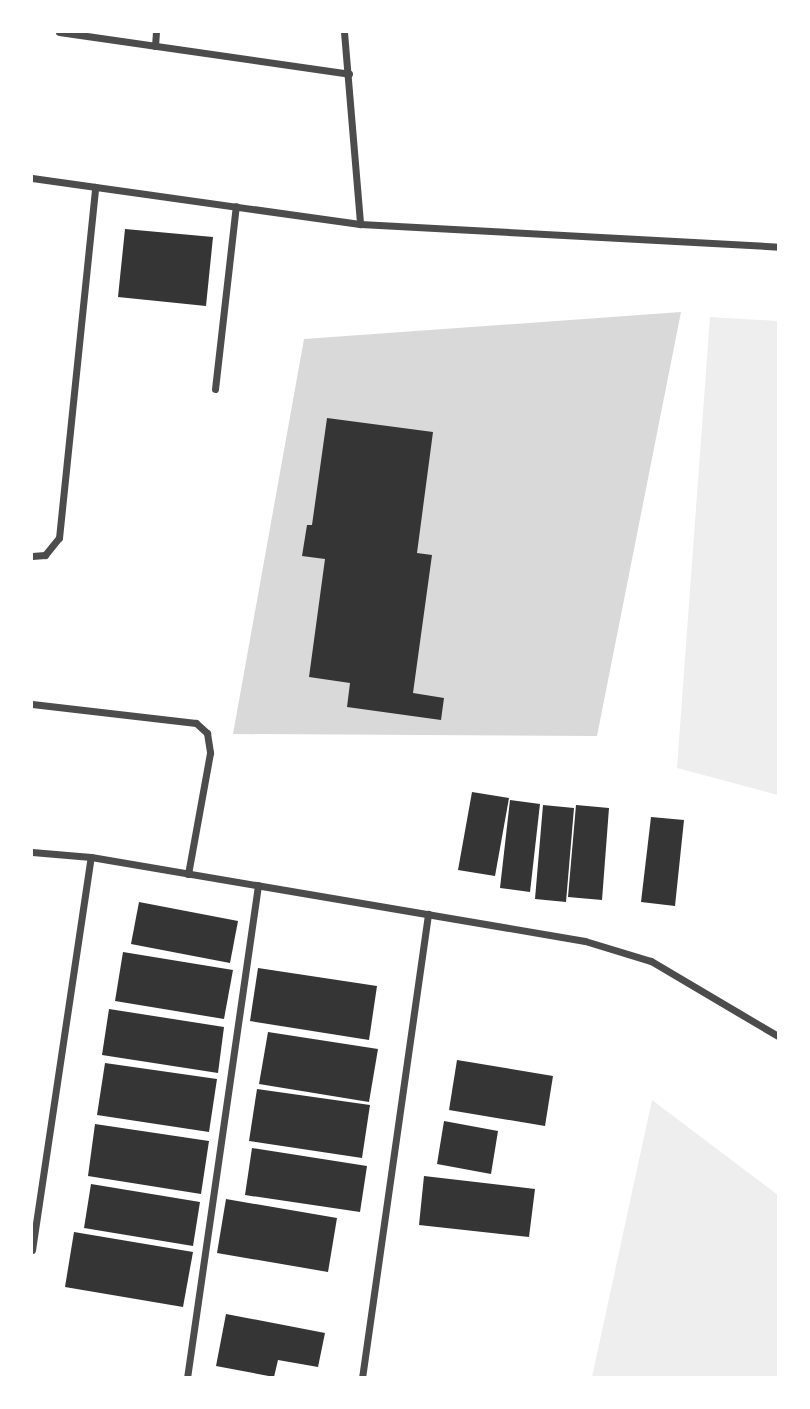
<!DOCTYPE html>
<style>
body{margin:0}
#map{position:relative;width:810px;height:1409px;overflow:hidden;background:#fff;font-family:Helvetica,sans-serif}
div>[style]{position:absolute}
.green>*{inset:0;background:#eee}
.water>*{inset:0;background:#d9d9d9}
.building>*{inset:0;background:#353535}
.minor>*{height:7px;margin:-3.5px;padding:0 3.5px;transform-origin:3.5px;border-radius:3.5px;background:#4c4c4c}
span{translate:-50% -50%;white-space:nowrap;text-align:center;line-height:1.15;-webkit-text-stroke:5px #fff;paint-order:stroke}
.frame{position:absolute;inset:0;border:33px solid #fff;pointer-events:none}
</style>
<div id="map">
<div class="green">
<div style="clip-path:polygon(710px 317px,778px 321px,778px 795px,677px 768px)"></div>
<div style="clip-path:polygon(652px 1100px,778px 1195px,778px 1377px,592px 1377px)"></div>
</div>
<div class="water">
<div style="clip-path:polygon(681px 312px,597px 736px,233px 734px,304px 339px)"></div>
</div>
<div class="building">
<div style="clip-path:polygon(125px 229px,213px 237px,206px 306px,118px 297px)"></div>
<div style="clip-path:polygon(327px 418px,433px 432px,417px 553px,432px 555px,413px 693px,444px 698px,441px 720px,347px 707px,350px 683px,309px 677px,325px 559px,302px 556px,307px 525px,312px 525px)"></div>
<div style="clip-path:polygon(472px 792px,509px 798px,495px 876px,458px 870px)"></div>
<div style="clip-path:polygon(510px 800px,540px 804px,530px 892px,500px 888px)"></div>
<div style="clip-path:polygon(543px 805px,574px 808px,566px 902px,535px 899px)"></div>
<div style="clip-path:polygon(576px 805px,609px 808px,602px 900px,568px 897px)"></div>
<div style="clip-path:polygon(651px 817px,684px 820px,675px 906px,641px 902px)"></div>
<div style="clip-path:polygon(139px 902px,238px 921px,230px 963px,131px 944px)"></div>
<div style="clip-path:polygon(123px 952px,233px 970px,224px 1019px,115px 1001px)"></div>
<div style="clip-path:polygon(258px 968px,377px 986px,369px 1040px,250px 1021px)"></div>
<div style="clip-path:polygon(109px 1009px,224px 1027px,218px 1073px,102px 1055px)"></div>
<div style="clip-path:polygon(268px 1032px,378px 1049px,369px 1102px,259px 1084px)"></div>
<div style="clip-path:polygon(457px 1060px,553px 1076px,545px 1126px,449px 1110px)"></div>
<div style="clip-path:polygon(105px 1063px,217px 1079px,209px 1132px,97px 1115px)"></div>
<div style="clip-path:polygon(257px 1089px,370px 1105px,362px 1158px,249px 1141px)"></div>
<div style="clip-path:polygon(444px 1121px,498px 1131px,491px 1174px,437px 1164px)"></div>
<div style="clip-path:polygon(95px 1124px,209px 1141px,201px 1194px,88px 1176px)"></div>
<div style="clip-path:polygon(252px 1148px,367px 1166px,360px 1212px,245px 1195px)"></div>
<div style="clip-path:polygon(424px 1176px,535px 1189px,529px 1237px,419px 1225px)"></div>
<div style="clip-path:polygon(91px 1184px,200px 1202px,193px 1246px,84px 1228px)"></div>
<div style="clip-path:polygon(226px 1199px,337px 1218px,328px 1272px,217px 1253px)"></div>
<div style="clip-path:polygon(74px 1232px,193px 1252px,183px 1307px,65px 1287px)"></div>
<div style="clip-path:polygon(226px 1314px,325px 1333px,318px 1367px,278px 1360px,274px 1377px,216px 1366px)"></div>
</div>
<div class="minor">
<div style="left:59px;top:32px;width:293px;rotate:8.2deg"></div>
<div style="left:344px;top:32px;width:193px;rotate:85.2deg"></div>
<div style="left:155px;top:46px;width:14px;rotate:-86deg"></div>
<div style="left:32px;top:178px;width:331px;rotate:8deg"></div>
<div style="left:360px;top:224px;width:419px;rotate:3.1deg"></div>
<div style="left:215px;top:389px;width:184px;rotate:-83.5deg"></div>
<div style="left:32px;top:556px;width:13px;rotate:-4deg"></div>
<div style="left:45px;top:555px;width:22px;rotate:-51deg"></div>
<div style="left:59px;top:538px;width:353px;rotate:-84.1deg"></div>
<div style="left:32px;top:704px;width:165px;rotate:6.6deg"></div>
<div style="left:196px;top:723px;width:15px;rotate:42deg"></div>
<div style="left:207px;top:733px;width:20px;rotate:81deg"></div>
<div style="left:210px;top:753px;width:123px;rotate:100.3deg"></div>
<div style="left:32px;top:852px;width:59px;rotate:4.8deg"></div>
<div style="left:91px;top:857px;width:501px;rotate:9.65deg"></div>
<div style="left:585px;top:941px;width:69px;rotate:16.9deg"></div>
<div style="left:651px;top:961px;width:147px;rotate:30.6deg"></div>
<div style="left:32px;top:1250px;width:397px;rotate:-81.5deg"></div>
<div style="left:187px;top:1378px;width:498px;rotate:-81.8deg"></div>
<div style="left:362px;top:1378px;width:469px;rotate:-81.9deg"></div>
</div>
<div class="frame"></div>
</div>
